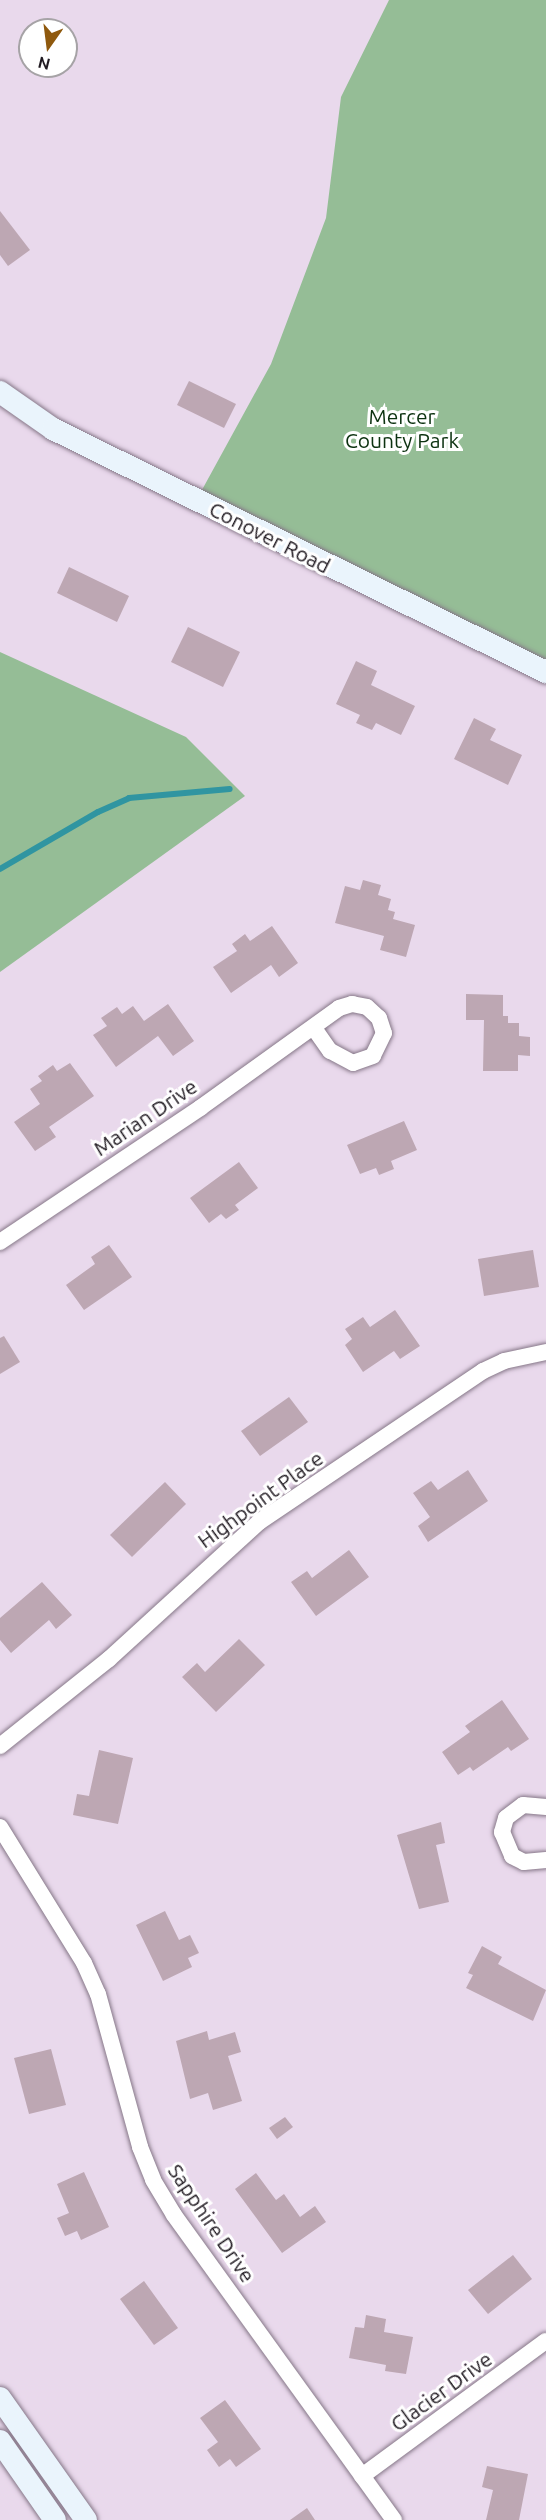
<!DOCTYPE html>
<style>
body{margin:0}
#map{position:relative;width:546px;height:2520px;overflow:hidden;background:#e9d9ec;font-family:Ubuntu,sans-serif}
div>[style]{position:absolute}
.green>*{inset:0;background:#95bd96}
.stream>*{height:6px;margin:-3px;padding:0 3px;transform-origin:3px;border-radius:3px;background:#3095a1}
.building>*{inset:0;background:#bda7b3}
.roads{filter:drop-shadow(0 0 2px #867788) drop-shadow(0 0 2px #867788)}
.street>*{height:16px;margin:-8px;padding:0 8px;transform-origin:8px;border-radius:8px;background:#fff}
.secondary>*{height:22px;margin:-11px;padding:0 11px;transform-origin:11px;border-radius:11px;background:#eaf4fc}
span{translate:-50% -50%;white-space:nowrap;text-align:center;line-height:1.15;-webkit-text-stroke:6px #fff;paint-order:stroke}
.park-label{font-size:21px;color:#0c3210}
.street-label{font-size:21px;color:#201a21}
.north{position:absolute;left:18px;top:18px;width:60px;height:60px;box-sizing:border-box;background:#fff;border:2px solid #a6a3a6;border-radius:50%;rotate:194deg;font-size:16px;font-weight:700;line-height:24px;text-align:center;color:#201a21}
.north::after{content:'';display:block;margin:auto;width:21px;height:27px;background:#8f590e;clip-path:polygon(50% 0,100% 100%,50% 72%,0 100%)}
</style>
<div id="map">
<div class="green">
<div style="clip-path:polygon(389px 0,546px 0,546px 671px,197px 499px,271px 364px,326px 218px,341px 97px)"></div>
<div style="clip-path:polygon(0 652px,186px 737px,245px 796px,0 972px)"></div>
</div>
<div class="stream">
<div style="left:0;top:869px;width:113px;rotate:-30.2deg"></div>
<div style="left:98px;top:812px;width:34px;rotate:-24deg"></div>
<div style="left:129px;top:798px;width:101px;rotate:-5.1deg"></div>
</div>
<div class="building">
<div style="clip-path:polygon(0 211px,30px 250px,8px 266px,0 255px)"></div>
<div style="clip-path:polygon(189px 381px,236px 404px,224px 428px,177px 405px)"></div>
<div style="clip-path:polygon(69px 567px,129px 596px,117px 622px,57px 593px)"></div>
<div style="clip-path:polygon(188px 627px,240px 652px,223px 687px,171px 662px)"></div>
<div style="clip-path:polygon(356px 661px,377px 671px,371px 685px,415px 706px,401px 735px,376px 723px,372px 730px,356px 723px,360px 715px,336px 704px)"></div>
<div style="clip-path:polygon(474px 718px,496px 729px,490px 740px,522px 755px,508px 785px,454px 759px)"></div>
<div style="clip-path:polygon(363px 880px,381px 885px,378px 895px,391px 899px,388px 910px,395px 912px,393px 919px,415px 925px,406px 957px,380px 950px,384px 936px,335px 923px,345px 886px,360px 890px)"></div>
<div style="clip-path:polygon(272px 926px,298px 963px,279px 977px,271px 965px,231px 993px,213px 967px,237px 951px,232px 944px,245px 934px,250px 941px)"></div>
<div style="clip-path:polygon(466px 994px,503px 995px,503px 1016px,508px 1016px,508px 1023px,519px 1023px,519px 1036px,530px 1037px,530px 1056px,518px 1055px,518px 1071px,483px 1071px,484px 1020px,466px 1020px)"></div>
<div style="clip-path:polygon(168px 1004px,194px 1041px,173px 1056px,158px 1036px,116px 1067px,93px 1035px,107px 1026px,101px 1018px,117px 1007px,122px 1014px,133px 1006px,144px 1021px)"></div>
<div style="clip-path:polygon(70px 1063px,94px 1096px,49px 1127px,56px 1137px,35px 1151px,14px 1122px,40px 1104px,30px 1089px,42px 1081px,38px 1076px,53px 1065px,57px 1071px)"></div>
<div style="clip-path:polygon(404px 1121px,417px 1150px,391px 1161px,394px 1169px,379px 1175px,376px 1168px,360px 1174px,347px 1145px)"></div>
<div style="clip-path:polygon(239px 1162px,258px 1188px,235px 1205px,239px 1210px,226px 1219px,221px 1214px,209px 1223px,190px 1198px)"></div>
<div style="clip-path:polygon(109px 1245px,132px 1277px,84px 1310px,66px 1285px,95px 1264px,91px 1257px)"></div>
<div style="clip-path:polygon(533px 1250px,539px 1287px,484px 1296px,478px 1259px)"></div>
<div style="clip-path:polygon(395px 1310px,420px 1346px,400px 1359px,394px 1351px,363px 1372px,345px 1345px,352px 1339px,345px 1329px,363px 1317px,370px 1327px)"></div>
<div style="clip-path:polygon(4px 1336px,20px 1362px,0 1374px,0 1338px)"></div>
<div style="clip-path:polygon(289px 1397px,308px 1422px,260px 1456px,241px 1431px)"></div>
<div style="clip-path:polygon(468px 1470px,488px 1501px,428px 1542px,418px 1526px,430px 1517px,413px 1493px,431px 1481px,438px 1490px)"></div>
<div style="clip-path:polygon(165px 1482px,186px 1504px,132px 1557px,110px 1535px)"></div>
<div style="clip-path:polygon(349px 1550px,369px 1577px,316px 1616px,291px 1582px,307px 1571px,312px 1578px)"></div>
<div style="clip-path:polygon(42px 1582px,72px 1615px,56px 1629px,49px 1620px,11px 1653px,0 1640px,0 1618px)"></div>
<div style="clip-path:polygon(239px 1639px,265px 1665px,216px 1712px,182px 1677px,197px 1663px,205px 1672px)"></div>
<div style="clip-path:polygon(502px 1700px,529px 1739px,511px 1751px,508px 1747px,473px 1771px,470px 1767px,458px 1775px,442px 1752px,470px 1732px,465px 1726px)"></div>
<div style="clip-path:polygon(99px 1750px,133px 1758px,118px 1824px,73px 1815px,77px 1794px,89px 1796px)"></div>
<div style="clip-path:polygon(441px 1822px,445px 1843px,436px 1845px,449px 1902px,419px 1909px,397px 1835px)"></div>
<div style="clip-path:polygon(165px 1911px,179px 1940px,190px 1935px,199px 1953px,188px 1958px,192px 1967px,163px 1981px,136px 1925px)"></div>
<div style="clip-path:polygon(482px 1946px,502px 1957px,498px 1964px,546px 1990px,533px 2021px,466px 1988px,473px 1975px,468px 1973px)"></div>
<div style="clip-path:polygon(207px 2031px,209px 2040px,235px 2032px,241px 2052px,228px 2056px,242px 2101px,213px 2110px,208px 2093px,190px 2099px,176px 2041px)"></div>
<div style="clip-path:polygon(51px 2049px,66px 2105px,29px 2114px,14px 2058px)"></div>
<div style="clip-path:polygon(285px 2117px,293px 2127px,277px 2139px,269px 2128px)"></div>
<div style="clip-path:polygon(84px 2172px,109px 2227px,81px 2240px,77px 2231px,65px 2236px,57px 2218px,69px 2213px,57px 2184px)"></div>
<div style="clip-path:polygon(256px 2173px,276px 2200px,284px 2194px,300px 2217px,315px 2206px,326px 2222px,282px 2253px,235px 2189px)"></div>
<div style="clip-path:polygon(513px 2255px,532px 2279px,488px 2314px,468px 2290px)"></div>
<div style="clip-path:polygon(144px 2281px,178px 2328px,154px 2345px,120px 2299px)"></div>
<div style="clip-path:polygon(366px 2315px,386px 2319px,384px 2332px,413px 2337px,406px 2374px,385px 2371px,386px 2365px,349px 2358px,355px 2327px,364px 2328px)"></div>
<div style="clip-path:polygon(225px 2400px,261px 2449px,236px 2467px,230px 2459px,219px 2467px,207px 2450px,218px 2442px,200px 2418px)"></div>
<div style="clip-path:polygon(487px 2466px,528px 2474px,519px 2520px,486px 2520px,493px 2490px,482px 2487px)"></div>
<div style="clip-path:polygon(307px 2508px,315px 2520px,290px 2520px)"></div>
</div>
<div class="roads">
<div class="street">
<div style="left:0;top:1242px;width:241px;rotate:-33.8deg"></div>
<div style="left:200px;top:1108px;width:171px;rotate:-35.7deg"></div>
<div style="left:339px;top:1008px;width:14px;rotate:-17deg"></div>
<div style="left:352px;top:1004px;width:15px;rotate:11deg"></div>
<div style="left:367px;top:1007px;width:16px;rotate:43deg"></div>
<div style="left:379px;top:1018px;width:16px;rotate:72deg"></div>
<div style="left:384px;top:1033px;width:25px;rotate:116deg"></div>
<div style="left:373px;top:1056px;width:21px;rotate:161deg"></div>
<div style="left:353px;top:1063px;width:26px;rotate:-152deg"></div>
<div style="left:330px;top:1051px;width:28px;rotate:-125deg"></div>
<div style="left:0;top:1746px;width:139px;rotate:-38.6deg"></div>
<div style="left:109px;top:1659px;width:203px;rotate:-42.4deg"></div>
<div style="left:259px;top:1522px;width:270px;rotate:-34deg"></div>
<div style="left:483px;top:1371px;width:23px;rotate:-25deg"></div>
<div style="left:504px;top:1361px;width:43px;rotate:-12.1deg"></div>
<div style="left:546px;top:1807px;width:23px;rotate:-175deg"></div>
<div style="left:523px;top:1805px;width:21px;rotate:143deg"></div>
<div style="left:506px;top:1818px;width:15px;rotate:106deg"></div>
<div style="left:502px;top:1832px;width:26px;rotate:67deg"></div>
<div style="left:512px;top:1856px;width:13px;rotate:27deg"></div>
<div style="left:524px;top:1862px;width:22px;rotate:-5deg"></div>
<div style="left:0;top:1827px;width:160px;rotate:58.3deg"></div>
<div style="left:84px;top:1963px;width:34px;rotate:66deg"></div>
<div style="left:98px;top:1994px;width:159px;rotate:74.6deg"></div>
<div style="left:140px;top:2147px;width:35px;rotate:68deg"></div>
<div style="left:153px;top:2180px;width:41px;rotate:59deg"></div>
<div style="left:174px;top:2215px;width:376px;rotate:54.2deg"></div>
<div style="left:362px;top:2476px;width:228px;rotate:-36.3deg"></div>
</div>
<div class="secondary">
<div style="left:0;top:392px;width:65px;rotate:34.9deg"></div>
<div style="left:53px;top:429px;width:550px;rotate:26.24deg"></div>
<div style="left:0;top:2398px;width:149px;rotate:54.8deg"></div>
<div style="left:0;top:2441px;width:96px;rotate:55.2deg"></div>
</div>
</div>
<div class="park-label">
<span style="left:402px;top:428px">Mercer<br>County Park</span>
</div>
<div class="street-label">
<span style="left:270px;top:537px;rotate:27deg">Conover Road</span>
<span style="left:145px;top:1117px;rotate:-34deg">Marian Drive</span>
<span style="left:260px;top:1499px;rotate:-36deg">Highpoint Place</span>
<span style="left:212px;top:2223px;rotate:56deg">Sapphire Drive</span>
<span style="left:441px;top:2391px;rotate:-36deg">Glacier Drive</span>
</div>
<div class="north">N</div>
</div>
